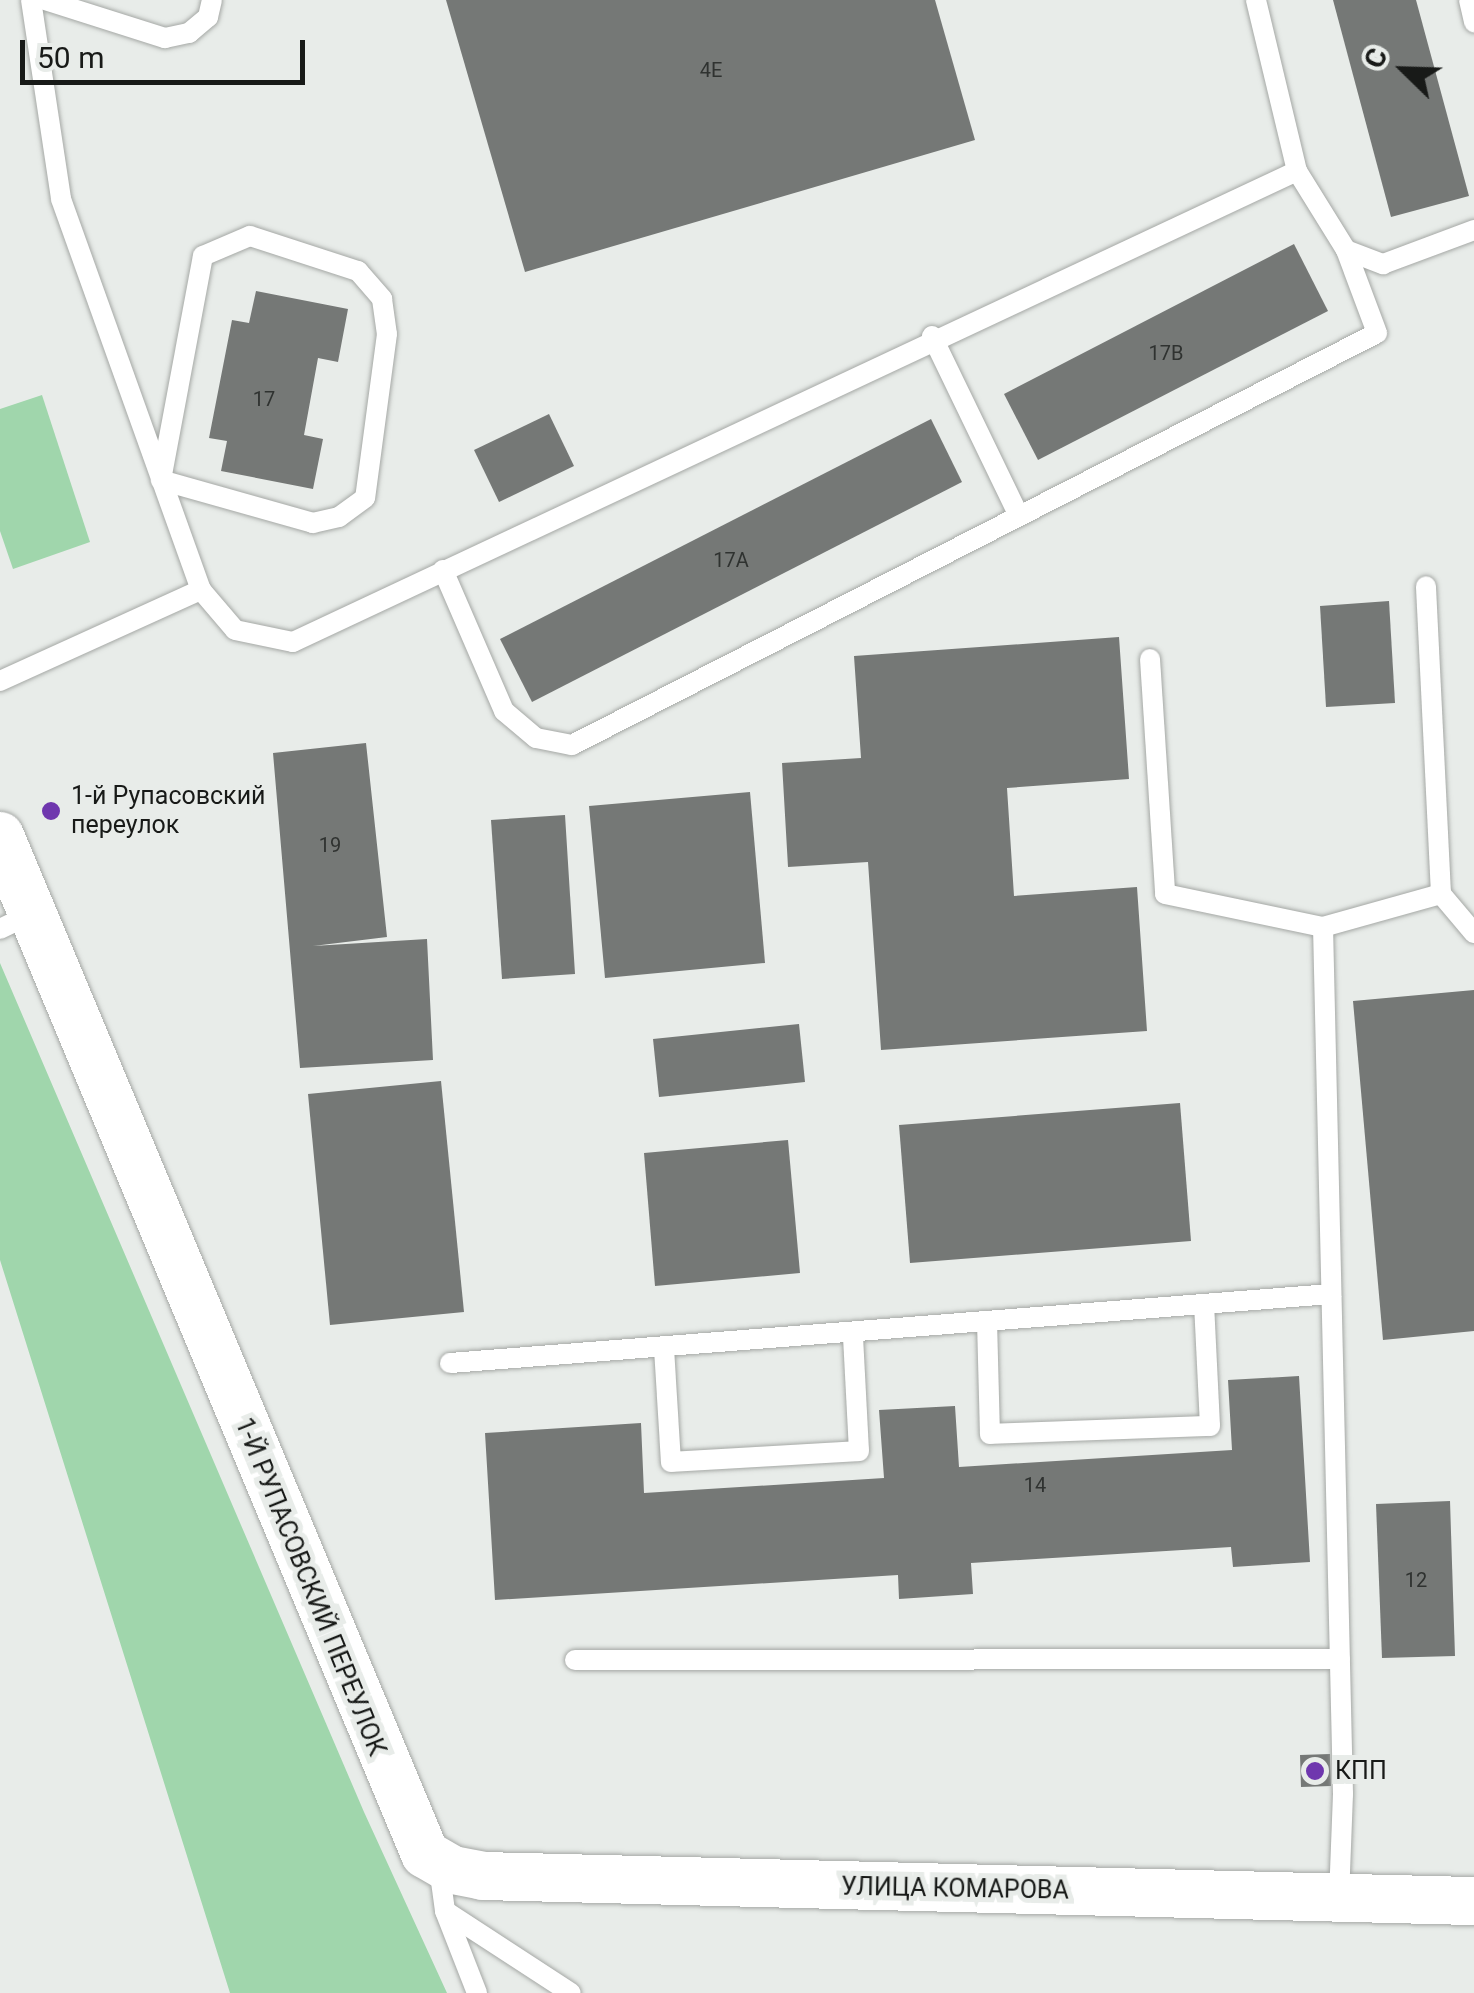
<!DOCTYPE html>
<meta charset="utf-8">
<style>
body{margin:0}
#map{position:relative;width:1474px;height:1993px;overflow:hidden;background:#e8ece9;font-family:Roboto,sans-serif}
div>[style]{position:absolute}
.green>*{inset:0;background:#a0d6ac}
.building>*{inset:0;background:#757876}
.roads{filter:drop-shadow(0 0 2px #a5a8a5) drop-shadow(0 0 2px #a5a8a5)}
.service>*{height:20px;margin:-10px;padding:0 10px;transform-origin:10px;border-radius:10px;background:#fff}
.tertiary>*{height:48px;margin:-24px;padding:0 24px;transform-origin:24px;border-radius:24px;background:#fff}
.dots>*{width:28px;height:28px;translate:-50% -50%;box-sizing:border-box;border:5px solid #e8ece9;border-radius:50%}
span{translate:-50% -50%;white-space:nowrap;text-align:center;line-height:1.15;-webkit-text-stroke:10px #e8ece9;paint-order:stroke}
.number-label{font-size:20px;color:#2f3230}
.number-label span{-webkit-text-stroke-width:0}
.poi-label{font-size:25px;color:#181a18}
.left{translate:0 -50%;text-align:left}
.street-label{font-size:25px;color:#181a18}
.north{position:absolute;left:1354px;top:20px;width:100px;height:100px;-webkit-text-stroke:8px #e8ece9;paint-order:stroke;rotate:293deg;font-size:28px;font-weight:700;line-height:40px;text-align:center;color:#181a18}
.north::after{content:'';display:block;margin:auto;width:35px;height:45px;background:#181a18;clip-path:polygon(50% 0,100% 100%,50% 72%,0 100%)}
.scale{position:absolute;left:20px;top:40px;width:285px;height:45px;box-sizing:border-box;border:5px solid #181a18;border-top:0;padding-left:12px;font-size:30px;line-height:35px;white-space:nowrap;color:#181a18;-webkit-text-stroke:8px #e8ece9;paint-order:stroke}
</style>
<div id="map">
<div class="green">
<div style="clip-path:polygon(42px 395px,90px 542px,13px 569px,0 531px,0 409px)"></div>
<div style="clip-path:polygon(0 963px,364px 1812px,447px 1993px,230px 1993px,0 1260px)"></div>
</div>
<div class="building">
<div style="clip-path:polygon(446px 0,935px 0,975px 140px,525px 272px)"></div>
<div style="clip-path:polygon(1333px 0,1416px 0,1469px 196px,1391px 217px)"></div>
<div style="clip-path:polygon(1294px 244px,1328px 311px,1038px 460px,1004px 394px)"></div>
<div style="clip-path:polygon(256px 291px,348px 309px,338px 362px,318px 358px,304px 435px,323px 439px,313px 489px,221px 471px,227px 441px,209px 438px,232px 320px,249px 323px)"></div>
<div style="clip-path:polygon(549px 414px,574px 466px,499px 502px,474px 450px)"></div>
<div style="clip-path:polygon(931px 419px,962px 482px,532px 702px,500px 639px)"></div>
<div style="clip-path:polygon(1389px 601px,1395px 703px,1326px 707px,1320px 606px)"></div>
<div style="clip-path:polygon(1119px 637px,1129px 779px,1007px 788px,1014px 896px,1137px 887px,1147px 1031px,881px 1050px,868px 862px,788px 867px,782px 763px,861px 758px,854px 656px)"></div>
<div style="clip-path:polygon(366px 743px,387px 937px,313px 946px,427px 939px,433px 1060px,300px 1068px,273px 753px)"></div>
<div style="clip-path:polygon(750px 792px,765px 963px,605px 978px,589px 806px)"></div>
<div style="clip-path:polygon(565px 815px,575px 974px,502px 979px,491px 820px)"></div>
<div style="clip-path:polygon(1474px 990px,1474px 1331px,1383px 1340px,1353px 1001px)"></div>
<div style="clip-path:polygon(799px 1024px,805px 1082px,659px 1097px,653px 1039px)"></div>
<div style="clip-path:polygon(441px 1081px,464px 1312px,330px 1325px,308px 1094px)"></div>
<div style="clip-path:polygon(1180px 1103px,1191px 1241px,910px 1263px,899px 1125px)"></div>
<div style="clip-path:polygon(788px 1140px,800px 1273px,655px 1286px,644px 1153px)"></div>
<div style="clip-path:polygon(1299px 1376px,1310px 1562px,1233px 1567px,1231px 1547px,971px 1563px,973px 1594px,899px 1599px,898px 1575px,495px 1600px,485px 1433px,641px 1423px,644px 1493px,884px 1478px,879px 1410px,955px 1406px,959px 1467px,1232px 1450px,1228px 1380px)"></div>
<div style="clip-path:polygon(1450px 1501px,1455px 1656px,1382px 1658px,1376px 1504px)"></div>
<div style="clip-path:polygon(1330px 1754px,1331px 1786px,1301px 1787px,1300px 1755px)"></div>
</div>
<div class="roads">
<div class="service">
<div style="left:31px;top:0;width:201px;rotate:81.4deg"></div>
<div style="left:61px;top:199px;width:415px;rotate:70.3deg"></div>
<div style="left:201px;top:590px;width:52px;rotate:49.6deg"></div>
<div style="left:235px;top:630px;width:59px;rotate:11.7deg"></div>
<div style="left:293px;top:642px;width:1109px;rotate:-25.13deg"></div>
<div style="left:1297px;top:171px;width:176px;rotate:-103.5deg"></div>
<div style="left:45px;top:0;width:126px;rotate:17.6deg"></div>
<div style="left:165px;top:38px;width:25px;rotate:-12deg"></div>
<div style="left:189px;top:33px;width:25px;rotate:-40deg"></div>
<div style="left:208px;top:17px;width:17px;rotate:-77deg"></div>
<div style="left:1469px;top:0;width:23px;rotate:77deg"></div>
<div style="left:1297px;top:171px;width:93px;rotate:58.2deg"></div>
<div style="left:1346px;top:250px;width:40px;rotate:21deg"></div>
<div style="left:1383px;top:264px;width:97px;rotate:-20.5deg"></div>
<div style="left:250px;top:236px;width:114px;rotate:18deg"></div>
<div style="left:358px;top:271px;width:37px;rotate:49deg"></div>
<div style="left:382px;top:299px;width:35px;rotate:82deg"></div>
<div style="left:387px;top:334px;width:165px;rotate:97.6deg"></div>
<div style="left:365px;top:498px;width:32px;rotate:144deg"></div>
<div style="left:339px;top:517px;width:27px;rotate:167deg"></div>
<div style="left:313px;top:523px;width:158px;rotate:-164.2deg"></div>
<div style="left:161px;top:480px;width:228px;rotate:-79.4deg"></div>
<div style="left:203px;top:256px;width:51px;rotate:-23.1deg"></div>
<div style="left:932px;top:336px;width:200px;rotate:64.2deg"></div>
<div style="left:443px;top:570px;width:154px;rotate:66.6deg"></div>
<div style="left:504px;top:711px;width:42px;rotate:40.2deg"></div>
<div style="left:536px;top:738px;width:37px;rotate:11deg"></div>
<div style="left:572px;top:745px;width:904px;rotate:-27.1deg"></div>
<div style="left:1377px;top:333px;width:89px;rotate:-110.5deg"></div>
<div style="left:1150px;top:659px;width:235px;rotate:86.3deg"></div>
<div style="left:1165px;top:894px;width:161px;rotate:11.8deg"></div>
<div style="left:0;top:681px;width:221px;rotate:-24.4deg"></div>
<div style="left:1441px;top:894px;width:51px;rotate:49.8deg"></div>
<div style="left:0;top:929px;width:34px;rotate:-26deg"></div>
<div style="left:987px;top:1321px;width:113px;rotate:88.5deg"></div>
<div style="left:990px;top:1434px;width:220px;rotate:-2.1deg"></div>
<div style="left:1210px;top:1426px;width:122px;rotate:-92.8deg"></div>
<div style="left:664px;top:1348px;width:114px;rotate:86.5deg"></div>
<div style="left:671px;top:1462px;width:188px;rotate:-3.3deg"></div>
<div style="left:859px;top:1451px;width:116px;rotate:-93deg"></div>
<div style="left:450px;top:1363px;width:884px;rotate:-4.48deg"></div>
<div style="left:575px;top:1660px;width:765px;rotate:-0.07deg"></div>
<div style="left:439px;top:1867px;width:44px;rotate:82.2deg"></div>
<div style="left:445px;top:1911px;width:88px;rotate:68.7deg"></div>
<div style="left:1339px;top:1898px;width:104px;rotate:-87.8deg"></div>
<div style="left:1343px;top:1794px;width:867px;rotate:-91.32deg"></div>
<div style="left:1323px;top:927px;width:123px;rotate:-15.6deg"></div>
<div style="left:1441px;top:894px;width:308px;rotate:-92.8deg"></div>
<div style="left:445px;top:1911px;width:150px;rotate:33.1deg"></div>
</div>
<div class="tertiary">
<div style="left:0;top:836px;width:1103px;rotate:67.34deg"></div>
<div style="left:425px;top:1854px;width:32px;rotate:30deg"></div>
<div style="left:453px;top:1870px;width:31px;rotate:11deg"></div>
<div style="left:483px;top:1876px;width:991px;rotate:1.45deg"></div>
</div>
</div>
<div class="dots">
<div style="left:51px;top:811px;background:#6f37ae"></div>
<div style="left:1315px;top:1771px;background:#6f37ae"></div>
</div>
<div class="number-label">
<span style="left:711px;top:70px">4Е</span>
<span style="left:1166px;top:353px">17В</span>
<span style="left:264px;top:399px">17</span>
<span style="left:731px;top:560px">17А</span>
<span style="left:330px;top:845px">19</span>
<span style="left:1035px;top:1485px">14</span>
<span style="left:1416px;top:1580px">12</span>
</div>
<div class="poi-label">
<span class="left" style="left:71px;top:811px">1-й Рупасовский<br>переулок</span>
<span class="left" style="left:1335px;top:1771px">КПП</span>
</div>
<div class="street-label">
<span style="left:310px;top:1587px;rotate:68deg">1-Й РУПАСОВСКИЙ ПЕРЕУЛОК</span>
<span style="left:955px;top:1889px;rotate:1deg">УЛИЦА КОМАРОВА</span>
</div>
<div class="north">С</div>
<div class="scale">50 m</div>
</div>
